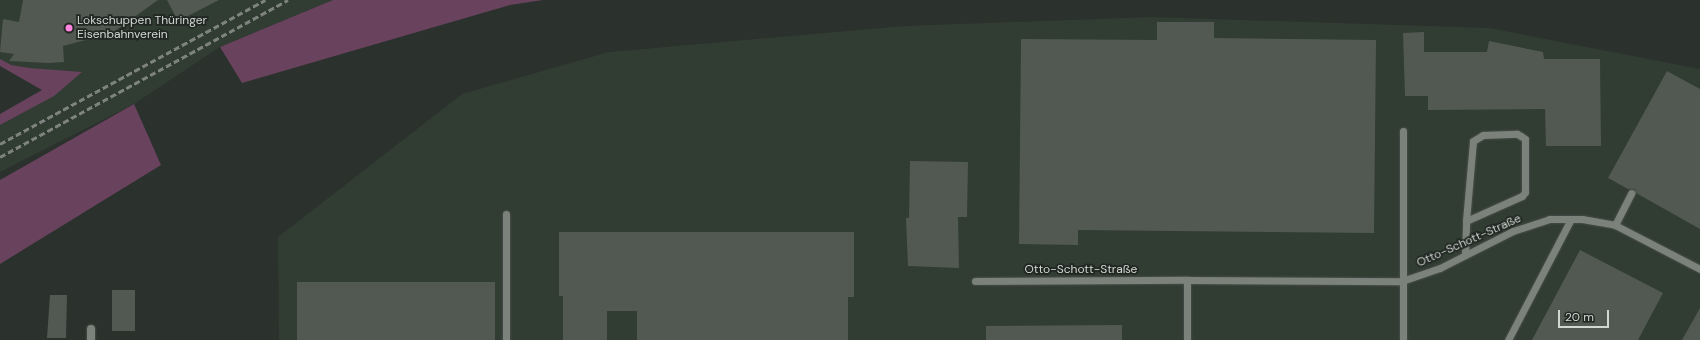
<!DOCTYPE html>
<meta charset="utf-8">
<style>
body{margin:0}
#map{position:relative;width:1700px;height:340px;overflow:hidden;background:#2b312c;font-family:"DM Sans",sans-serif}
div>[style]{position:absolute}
.built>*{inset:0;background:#313c33}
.green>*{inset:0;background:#69435e}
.building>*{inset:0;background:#525953}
.roads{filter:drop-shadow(0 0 1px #494e4a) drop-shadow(0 0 1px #494e4a)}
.service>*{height:7px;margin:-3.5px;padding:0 3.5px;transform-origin:3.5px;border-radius:3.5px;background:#7b827b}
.minor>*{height:8px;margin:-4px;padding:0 4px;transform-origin:4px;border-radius:4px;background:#7b827b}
.rail>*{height:3px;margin-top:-1.5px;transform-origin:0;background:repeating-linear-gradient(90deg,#7e837f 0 6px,transparent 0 9px)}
.dots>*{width:11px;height:11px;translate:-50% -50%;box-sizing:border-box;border:2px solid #212722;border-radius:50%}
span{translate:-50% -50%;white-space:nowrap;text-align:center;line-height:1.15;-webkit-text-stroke:3.5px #212722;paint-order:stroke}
.poi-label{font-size:12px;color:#d3d7d4}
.left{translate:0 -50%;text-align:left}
.street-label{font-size:12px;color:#d3d7d4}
.scale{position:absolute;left:1558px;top:310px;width:51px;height:18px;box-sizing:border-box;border:2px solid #d3d7d4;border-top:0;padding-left:5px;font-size:12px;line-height:14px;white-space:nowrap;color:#d3d7d4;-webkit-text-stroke:3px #212722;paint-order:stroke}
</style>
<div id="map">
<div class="built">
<div style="clip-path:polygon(0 0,333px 0,220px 47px,134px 104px,0 172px,0 125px,53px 96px,0 65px)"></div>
<div style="clip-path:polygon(1151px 17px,1490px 28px,1700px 69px,1700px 340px,279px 340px,278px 237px,462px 94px,609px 52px,904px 26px)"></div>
</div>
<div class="green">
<div style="clip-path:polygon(333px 0,543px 0,510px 5px,242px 83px,220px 47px)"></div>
<div style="clip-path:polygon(0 59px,11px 65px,29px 68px,82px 72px,54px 96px,0 125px,0 114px,42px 90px,0 66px)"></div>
<div style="clip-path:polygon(134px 104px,161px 165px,0 264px,0 180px)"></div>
</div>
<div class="building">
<div style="clip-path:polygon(23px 0,158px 0,112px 33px,63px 46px,64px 62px,49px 63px,9px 61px,14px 54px,0 52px,3px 19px,19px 22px)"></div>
<div style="clip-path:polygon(167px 0,219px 0,178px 21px)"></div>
<div style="clip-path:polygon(1157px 22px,1214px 22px,1214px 38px,1376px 40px,1374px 233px,1078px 230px,1078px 245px,1019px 244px,1021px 39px,1157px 40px)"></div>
<div style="clip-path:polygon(1424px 32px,1424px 52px,1487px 52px,1489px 41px,1543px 52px,1544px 59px,1600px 59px,1601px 146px,1546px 146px,1545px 109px,1428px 110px,1428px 96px,1405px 96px,1403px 33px)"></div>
<div style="clip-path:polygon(1667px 71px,1700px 89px,1700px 229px,1636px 193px,1634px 189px,1628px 189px,1608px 178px)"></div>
<div style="clip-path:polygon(910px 161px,968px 162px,967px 217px,958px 217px,959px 268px,908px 266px,906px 218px,909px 218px)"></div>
<div style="clip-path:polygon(559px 232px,854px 232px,854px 297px,848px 297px,848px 340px,637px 340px,637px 311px,607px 311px,607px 340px,563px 340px,563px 296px,559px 296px)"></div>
<div style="clip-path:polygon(1580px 250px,1663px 293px,1638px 340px,1532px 340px)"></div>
<div style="clip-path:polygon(297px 282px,495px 282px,495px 340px,297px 340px)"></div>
<div style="clip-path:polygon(112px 290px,135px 290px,135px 331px,112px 331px)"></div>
<div style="clip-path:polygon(50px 295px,67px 295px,66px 338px,47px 338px)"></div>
<div style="clip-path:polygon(1700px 308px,1700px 340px,1682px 340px)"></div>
<div style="clip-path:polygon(1122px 325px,1122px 340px,986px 340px,986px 326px)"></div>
</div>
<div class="roads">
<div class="service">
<div style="left:506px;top:214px;width:126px;rotate:90deg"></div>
<div style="left:1615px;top:225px;width:36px;rotate:-63deg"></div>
<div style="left:1465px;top:255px;width:34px;rotate:-88deg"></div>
<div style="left:1466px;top:221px;width:80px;rotate:-85deg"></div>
<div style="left:1473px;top:141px;width:12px;rotate:-31deg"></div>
<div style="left:1483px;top:135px;width:34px;rotate:-2deg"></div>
<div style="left:1517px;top:134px;width:4px;rotate:27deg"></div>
<div style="left:1521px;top:136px;width:5px;rotate:37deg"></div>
<div style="left:1525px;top:139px;width:53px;rotate:90deg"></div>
<div style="left:1525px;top:192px;width:5px;rotate:127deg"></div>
<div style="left:1522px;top:196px;width:61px;rotate:155.9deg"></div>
<div style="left:975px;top:281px;width:212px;rotate:-0.3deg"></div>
<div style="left:1187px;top:340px;width:60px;rotate:-90deg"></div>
<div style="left:1187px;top:280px;width:215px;rotate:0.3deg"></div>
<div style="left:1402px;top:281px;width:40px;rotate:-18.9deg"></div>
<div style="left:1440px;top:268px;width:82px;rotate:-26.9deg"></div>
<div style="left:1513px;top:231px;width:38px;rotate:-18deg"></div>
<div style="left:1549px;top:219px;width:33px"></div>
<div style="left:1582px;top:219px;width:34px;rotate:10deg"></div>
<div style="left:1615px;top:225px;width:96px;rotate:27.4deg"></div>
<div style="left:1403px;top:340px;width:209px;rotate:-90deg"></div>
<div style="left:1508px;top:340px;width:136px;rotate:-62.5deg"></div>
</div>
<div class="minor">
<div style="left:91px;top:340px;width:11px;rotate:-90deg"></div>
</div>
</div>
<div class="rail">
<div style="left:0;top:144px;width:302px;rotate:-28.5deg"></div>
<div style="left:0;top:157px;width:328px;rotate:-28.6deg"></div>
</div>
<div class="dots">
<div style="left:69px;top:28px;background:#ff85de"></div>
</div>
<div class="poi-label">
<span class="left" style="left:77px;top:28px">Lokschuppen Thüringer<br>Eisenbahnverein</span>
</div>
<div class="street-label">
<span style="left:1469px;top:241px;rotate:-24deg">Otto-Schott-Straße</span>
<span style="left:1081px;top:270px">Otto-Schott-Straße</span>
</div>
<div class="scale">20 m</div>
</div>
